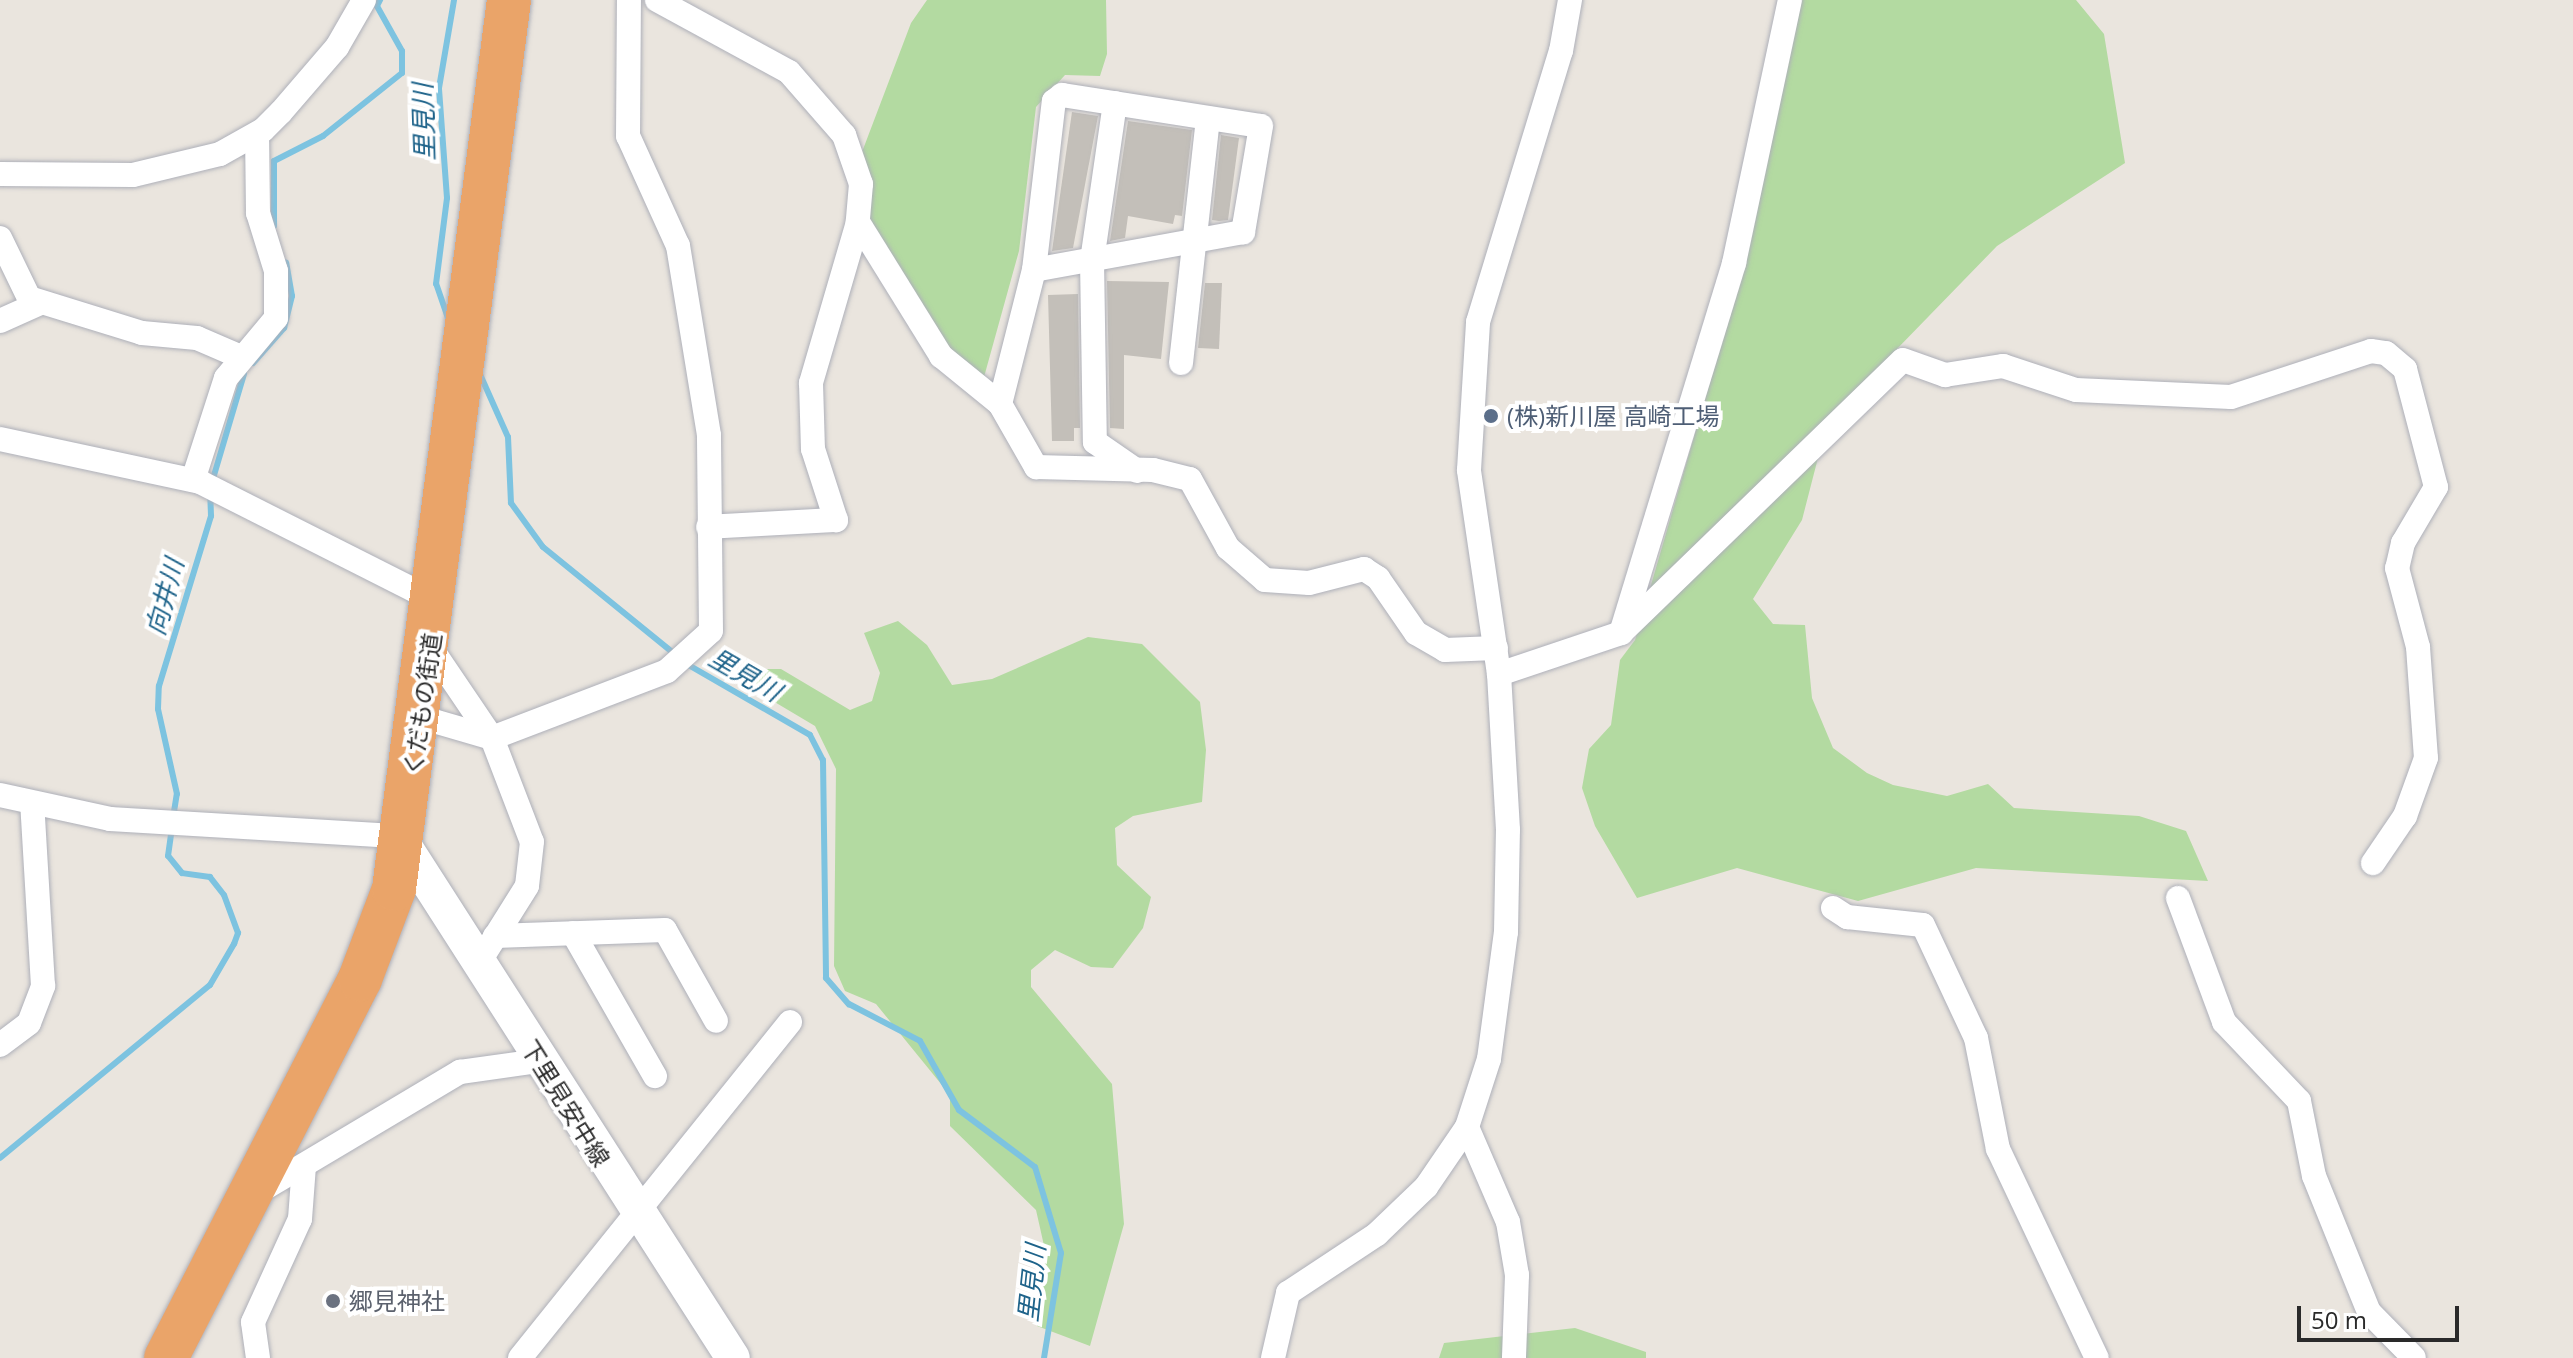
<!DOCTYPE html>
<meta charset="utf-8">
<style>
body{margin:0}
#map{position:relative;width:2573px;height:1358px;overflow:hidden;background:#eae5de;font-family:"Open Sans","Noto Sans JP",sans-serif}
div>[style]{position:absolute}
.green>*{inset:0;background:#b3daa1}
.stream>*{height:6px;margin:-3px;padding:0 3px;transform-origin:3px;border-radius:3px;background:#7dc3e0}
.building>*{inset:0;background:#c3bfb9}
.roads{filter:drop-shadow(0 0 2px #aeb0b9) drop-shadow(0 0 2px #aeb0b9)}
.street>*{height:24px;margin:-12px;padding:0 12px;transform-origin:12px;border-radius:12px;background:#fff}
.secondary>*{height:34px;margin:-17px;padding:0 17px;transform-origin:17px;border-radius:17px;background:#fff}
.highway>*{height:44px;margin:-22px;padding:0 22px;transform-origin:22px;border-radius:22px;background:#eaa469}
.dots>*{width:22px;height:22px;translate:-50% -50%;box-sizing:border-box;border:4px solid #fff;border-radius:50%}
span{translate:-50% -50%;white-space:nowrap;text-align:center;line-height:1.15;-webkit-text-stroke:8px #fff;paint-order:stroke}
.service-label{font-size:24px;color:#4e5e75}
.left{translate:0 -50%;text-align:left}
.street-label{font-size:24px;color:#2a2a2a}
.worship-label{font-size:24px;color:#5b616d}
.water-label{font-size:26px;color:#1e638a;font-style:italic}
.scale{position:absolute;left:2297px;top:1306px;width:162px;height:36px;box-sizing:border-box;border:4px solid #2a2a2a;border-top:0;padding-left:10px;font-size:24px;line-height:28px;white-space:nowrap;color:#2a2a2a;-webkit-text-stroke:6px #fff;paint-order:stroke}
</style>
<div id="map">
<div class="green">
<div style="clip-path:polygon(927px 0,1106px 0,1107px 54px,1100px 76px,1065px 75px,1036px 107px,1019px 251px,984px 377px,942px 347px,869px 222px,862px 152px,911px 23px)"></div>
<div style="clip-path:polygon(1799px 0,2076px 0,2104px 34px,2125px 163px,1997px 246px,1860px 387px,1819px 454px,1802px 520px,1753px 599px,1773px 624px,1805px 625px,1812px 698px,1833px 748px,1867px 773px,1893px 785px,1947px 796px,1988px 784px,2014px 808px,2139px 816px,2186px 831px,2208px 881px,1976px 868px,1858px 901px,1737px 868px,1637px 898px,1595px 826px,1582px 788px,1589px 749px,1611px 725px,1620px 660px,1635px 640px,1739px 282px)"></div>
<div style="clip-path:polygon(898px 621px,927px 645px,952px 685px,992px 679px,1088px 637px,1142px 644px,1200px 702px,1206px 750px,1202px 802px,1133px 816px,1115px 828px,1117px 865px,1151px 897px,1143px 928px,1113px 968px,1091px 967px,1055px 950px,1031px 970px,1031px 987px,1112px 1084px,1124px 1224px,1090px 1346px,1037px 1326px,1045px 1250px,1036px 1210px,950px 1126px,950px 1095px,876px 1004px,845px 991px,834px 966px,836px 769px,815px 726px,719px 669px,781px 669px,850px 710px,872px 701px,880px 673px,864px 633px)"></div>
<div style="clip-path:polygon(1575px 1328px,1646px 1352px,1646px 1358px,1439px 1358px,1444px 1343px)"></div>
</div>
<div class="stream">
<div style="left:274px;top:226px;width:65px;rotate:-90deg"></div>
<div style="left:274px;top:161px;width:55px;rotate:-27deg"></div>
<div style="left:323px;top:136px;width:101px;rotate:-38.6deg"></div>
<div style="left:402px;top:73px;width:22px;rotate:-90deg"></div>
<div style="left:402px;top:51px;width:51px;rotate:-119.1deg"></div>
<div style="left:377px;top:6px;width:7px;rotate:-63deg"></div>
<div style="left:449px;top:321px;width:39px;rotate:-109deg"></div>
<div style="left:436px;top:284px;width:87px;rotate:-82.7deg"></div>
<div style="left:447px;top:198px;width:110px;rotate:-94.2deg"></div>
<div style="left:439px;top:88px;width:89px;rotate:-80.3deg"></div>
<div style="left:253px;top:363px;width:47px;rotate:-48.5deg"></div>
<div style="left:284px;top:328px;width:33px;rotate:-76deg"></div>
<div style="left:292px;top:296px;width:34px;rotate:-100deg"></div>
<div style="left:479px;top:372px;width:71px;rotate:66deg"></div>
<div style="left:508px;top:437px;width:66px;rotate:87.4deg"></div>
<div style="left:511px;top:503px;width:54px;rotate:54deg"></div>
<div style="left:543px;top:547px;width:173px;rotate:39.1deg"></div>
<div style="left:212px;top:482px;width:113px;rotate:-73.5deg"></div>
<div style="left:685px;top:663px;width:144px;rotate:29.9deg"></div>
<div style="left:810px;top:735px;width:28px;rotate:63deg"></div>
<div style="left:823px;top:760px;width:218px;rotate:89.2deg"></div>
<div style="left:826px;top:978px;width:35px;rotate:49deg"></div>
<div style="left:849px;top:1004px;width:80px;rotate:27.5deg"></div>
<div style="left:920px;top:1041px;width:79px;rotate:60.5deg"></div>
<div style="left:959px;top:1110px;width:95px;rotate:36.9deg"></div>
<div style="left:1035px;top:1167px;width:90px;rotate:73.2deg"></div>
<div style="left:1061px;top:1253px;width:106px;rotate:99.2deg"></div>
<div style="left:173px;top:818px;width:24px;rotate:-81deg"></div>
<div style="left:177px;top:794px;width:87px;rotate:-102.6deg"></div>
<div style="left:158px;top:709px;width:23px;rotate:-88deg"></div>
<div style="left:159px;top:686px;width:178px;rotate:-73deg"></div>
<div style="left:211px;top:516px;width:23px;rotate:-92deg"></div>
<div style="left:0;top:1158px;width:272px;rotate:-39.5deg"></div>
<div style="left:210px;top:985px;width:48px;rotate:-59.7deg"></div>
<div style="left:234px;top:944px;width:12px;rotate:-70deg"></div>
<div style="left:238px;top:933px;width:40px;rotate:-110.2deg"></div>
<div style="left:224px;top:895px;width:23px;rotate:-128deg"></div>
<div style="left:210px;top:877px;width:28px;rotate:-172deg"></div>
<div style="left:182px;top:873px;width:22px;rotate:-129deg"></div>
<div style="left:168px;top:856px;width:27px;rotate:-82deg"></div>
</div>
<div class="building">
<div style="clip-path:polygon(1072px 112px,1098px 116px,1073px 248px,1052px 251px)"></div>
<div style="clip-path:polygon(1128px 121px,1192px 130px,1182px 216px,1175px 215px,1173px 224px,1128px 216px,1125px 238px,1110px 241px)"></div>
<div style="clip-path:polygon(1221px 135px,1239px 138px,1228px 220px,1219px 221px,1212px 220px)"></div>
<div style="clip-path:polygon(1107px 281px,1169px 282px,1161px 359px,1124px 355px,1124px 429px,1110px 428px)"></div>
<div style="clip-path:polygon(1205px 283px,1222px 283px,1219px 349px,1198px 348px)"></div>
<div style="clip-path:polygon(1078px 294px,1080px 428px,1074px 428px,1074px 441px,1052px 441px,1048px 295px)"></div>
</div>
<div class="roads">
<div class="street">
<div style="left:657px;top:0;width:150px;rotate:28.6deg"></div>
<div style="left:789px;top:72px;width:84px;rotate:48.9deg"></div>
<div style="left:844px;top:135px;width:52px;rotate:70.9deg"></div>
<div style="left:861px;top:184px;width:38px;rotate:95deg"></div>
<div style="left:858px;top:222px;width:168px;rotate:106.3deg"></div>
<div style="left:811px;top:383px;width:66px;rotate:88.3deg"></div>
<div style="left:813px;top:449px;width:75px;rotate:72.1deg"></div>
<div style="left:836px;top:520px;width:128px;rotate:176.9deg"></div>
<div style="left:1115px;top:103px;width:159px;rotate:98.3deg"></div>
<div style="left:1092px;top:260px;width:182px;rotate:89.1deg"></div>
<div style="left:1095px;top:442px;width:51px;rotate:34.6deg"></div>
<div style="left:0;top:174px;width:133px;rotate:0.4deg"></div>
<div style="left:133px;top:175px;width:89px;rotate:-13.6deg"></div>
<div style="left:220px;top:154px;width:49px;rotate:-29.2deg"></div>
<div style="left:263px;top:130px;width:25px;rotate:-45deg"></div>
<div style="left:281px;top:112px;width:86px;rotate:-49.3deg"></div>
<div style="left:337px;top:47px;width:54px;rotate:-60.1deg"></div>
<div style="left:858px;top:222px;width:158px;rotate:58.2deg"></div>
<div style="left:941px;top:356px;width:76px;rotate:39.1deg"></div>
<div style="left:1000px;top:404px;width:73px;rotate:60.3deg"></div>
<div style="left:1036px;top:467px;width:117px;rotate:1.5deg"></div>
<div style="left:1153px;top:470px;width:38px;rotate:14deg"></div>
<div style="left:1190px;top:479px;width:79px;rotate:61.2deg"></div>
<div style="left:1228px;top:548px;width:49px;rotate:40.9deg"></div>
<div style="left:1265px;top:580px;width:44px;rotate:3.9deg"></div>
<div style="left:1309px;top:583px;width:57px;rotate:-14.3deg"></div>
<div style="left:1364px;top:569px;width:17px;rotate:33deg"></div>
<div style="left:1378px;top:578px;width:67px;rotate:55.4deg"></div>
<div style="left:1416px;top:633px;width:34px;rotate:30deg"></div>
<div style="left:1445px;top:650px;width:51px;rotate:-2.2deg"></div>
<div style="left:0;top:238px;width:67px;rotate:64.2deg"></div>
<div style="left:29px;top:298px;width:118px;rotate:17.2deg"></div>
<div style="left:142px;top:333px;width:55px;rotate:5.2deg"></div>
<div style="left:197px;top:338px;width:48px;rotate:23.4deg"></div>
<div style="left:0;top:321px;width:44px;rotate:-24.2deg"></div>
<div style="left:1181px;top:363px;width:246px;rotate:-83.7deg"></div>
<div style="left:1000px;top:404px;width:138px;rotate:-75.8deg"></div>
<div style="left:1034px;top:270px;width:170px;rotate:-83.3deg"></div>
<div style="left:1054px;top:101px;width:10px;rotate:-37deg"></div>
<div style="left:1062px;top:95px;width:201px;rotate:8.9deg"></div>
<div style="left:1261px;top:126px;width:108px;rotate:99.6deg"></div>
<div style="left:1243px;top:232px;width:212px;rotate:169.7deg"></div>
<div style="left:0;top:439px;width:205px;rotate:12.1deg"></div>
<div style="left:200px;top:482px;width:264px;rotate:26.8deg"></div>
<div style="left:193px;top:480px;width:107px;rotate:-72.1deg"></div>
<div style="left:226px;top:378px;width:78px;rotate:-50.2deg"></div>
<div style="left:276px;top:318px;width:47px;rotate:-90deg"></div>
<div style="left:276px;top:271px;width:61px;rotate:-107.2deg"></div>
<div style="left:258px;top:213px;width:79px;rotate:-90.7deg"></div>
<div style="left:1621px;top:633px;width:392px;rotate:-44.1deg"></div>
<div style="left:1903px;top:360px;width:45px;rotate:19.7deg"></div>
<div style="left:1945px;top:375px;width:59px;rotate:-8.8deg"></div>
<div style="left:2003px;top:366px;width:77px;rotate:18.2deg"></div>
<div style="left:2076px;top:390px;width:155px;rotate:2.6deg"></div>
<div style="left:2231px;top:397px;width:147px;rotate:-18.2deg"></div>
<div style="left:2371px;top:351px;width:15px;rotate:8deg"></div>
<div style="left:2386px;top:353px;width:25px;rotate:40deg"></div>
<div style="left:2405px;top:369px;width:122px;rotate:75.3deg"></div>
<div style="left:2436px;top:487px;width:65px;rotate:120.5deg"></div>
<div style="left:2403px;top:543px;width:26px;rotate:103deg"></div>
<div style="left:2397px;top:568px;width:82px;rotate:75.1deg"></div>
<div style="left:2418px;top:647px;width:111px;rotate:85.9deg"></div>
<div style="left:2426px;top:758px;width:62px;rotate:109.9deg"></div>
<div style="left:2405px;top:816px;width:57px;rotate:124.2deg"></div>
<div style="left:429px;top:645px;width:112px;rotate:55.9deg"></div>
<div style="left:492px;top:738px;width:111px;rotate:69deg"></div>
<div style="left:532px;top:842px;width:44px;rotate:96.5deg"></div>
<div style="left:527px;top:886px;width:89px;rotate:122.1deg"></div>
<div style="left:1499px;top:674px;width:129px;rotate:-18.6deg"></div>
<div style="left:1621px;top:633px;width:387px;rotate:-73deg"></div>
<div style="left:1734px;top:263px;width:269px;rotate:-78deg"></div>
<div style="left:420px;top:717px;width:75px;rotate:16.3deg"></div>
<div style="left:492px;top:738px;width:187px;rotate:-20.9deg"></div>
<div style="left:667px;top:671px;width:59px;rotate:-42.3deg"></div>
<div style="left:711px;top:631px;width:196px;rotate:-90.6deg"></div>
<div style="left:709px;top:435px;width:192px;rotate:-99.3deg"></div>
<div style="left:678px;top:246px;width:121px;rotate:-114.4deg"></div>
<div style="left:628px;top:136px;width:136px;rotate:-89.6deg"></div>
<div style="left:0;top:795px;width:113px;rotate:12.3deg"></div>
<div style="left:110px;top:819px;width:285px;rotate:3.4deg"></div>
<div style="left:394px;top:836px;width:13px;rotate:42deg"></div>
<div style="left:2178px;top:898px;width:132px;rotate:69.6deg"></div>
<div style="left:2224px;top:1022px;width:109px;rotate:46.5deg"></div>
<div style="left:2299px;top:1101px;width:76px;rotate:78.7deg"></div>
<div style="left:2314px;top:1176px;width:147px;rotate:68deg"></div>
<div style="left:2369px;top:1312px;width:64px;rotate:45.6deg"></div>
<div style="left:1833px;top:908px;width:17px;rotate:33deg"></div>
<div style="left:1847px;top:917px;width:76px;rotate:6deg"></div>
<div style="left:1923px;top:925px;width:125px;rotate:64.9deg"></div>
<div style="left:1976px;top:1038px;width:113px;rotate:78.8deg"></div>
<div style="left:1998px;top:1149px;width:231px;rotate:64.7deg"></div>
<div style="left:573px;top:933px;width:165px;rotate:60.2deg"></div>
<div style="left:495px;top:936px;width:170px;rotate:-2deg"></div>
<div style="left:665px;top:930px;width:104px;rotate:60.7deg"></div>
<div style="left:0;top:1045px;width:36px;rotate:-37deg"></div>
<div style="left:29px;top:1023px;width:40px;rotate:-69deg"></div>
<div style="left:43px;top:986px;width:183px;rotate:-93.4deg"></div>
<div style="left:1467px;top:1127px;width:103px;rotate:66.7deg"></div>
<div style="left:1508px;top:1222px;width:54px;rotate:80.4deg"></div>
<div style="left:1517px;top:1275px;width:83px;rotate:92.1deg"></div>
<div style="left:255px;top:1194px;width:239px;rotate:-30.8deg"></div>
<div style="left:460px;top:1072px;width:78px;rotate:-8.1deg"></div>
<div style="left:258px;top:1358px;width:36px;rotate:-98deg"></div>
<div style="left:253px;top:1322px;width:113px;rotate:-65.5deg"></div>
<div style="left:300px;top:1219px;width:53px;rotate:-85.7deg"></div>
<div style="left:520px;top:1358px;width:431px;rotate:-51.2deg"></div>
<div style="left:1273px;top:1358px;width:67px;rotate:-77deg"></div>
<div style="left:1288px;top:1293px;width:107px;rotate:-33.5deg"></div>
<div style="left:1377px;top:1234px;width:68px;rotate:-43.8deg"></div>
<div style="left:1426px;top:1187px;width:73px;rotate:-55.7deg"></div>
<div style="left:1467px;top:1127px;width:71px;rotate:-72.1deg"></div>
<div style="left:1489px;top:1059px;width:128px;rotate:-82.4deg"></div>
<div style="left:1506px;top:932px;width:102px;rotate:-88.9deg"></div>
<div style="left:1508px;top:830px;width:156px;rotate:-93.3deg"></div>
<div style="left:1499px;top:674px;width:206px;rotate:-98.4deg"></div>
<div style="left:1469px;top:470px;width:148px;rotate:-86.5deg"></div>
<div style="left:1478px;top:322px;width:283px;rotate:-73deg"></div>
<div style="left:1561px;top:51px;width:52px;rotate:-80deg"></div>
</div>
<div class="secondary">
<div style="left:404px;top:845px;width:609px;rotate:57.33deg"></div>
</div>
<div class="highway">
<div style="left:166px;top:1358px;width:426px;rotate:-62.9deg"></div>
<div style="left:360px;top:979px;width:96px;rotate:-69.3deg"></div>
<div style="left:394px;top:889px;width:896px;rotate:-82.63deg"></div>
</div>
</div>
<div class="dots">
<div style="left:1491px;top:416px;background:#5c6f8a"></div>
<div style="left:333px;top:1301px;background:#6b7280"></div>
</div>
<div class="service-label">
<span class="left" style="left:1507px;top:416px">(株)新川屋 高崎工場</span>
</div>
<div class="street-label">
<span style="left:422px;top:704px;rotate:-82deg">くだもの街道</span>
<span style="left:566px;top:1103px;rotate:58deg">下里見安中線</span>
</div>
<div class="worship-label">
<span class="left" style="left:349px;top:1301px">郷見神社</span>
</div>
<div class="water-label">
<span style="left:424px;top:122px;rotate:-92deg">里見川</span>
<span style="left:165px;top:597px;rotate:-75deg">向井川</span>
<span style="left:745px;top:675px;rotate:30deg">里見川</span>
<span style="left:1032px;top:1283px;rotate:-84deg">里見川</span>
</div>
<div class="scale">50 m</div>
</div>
